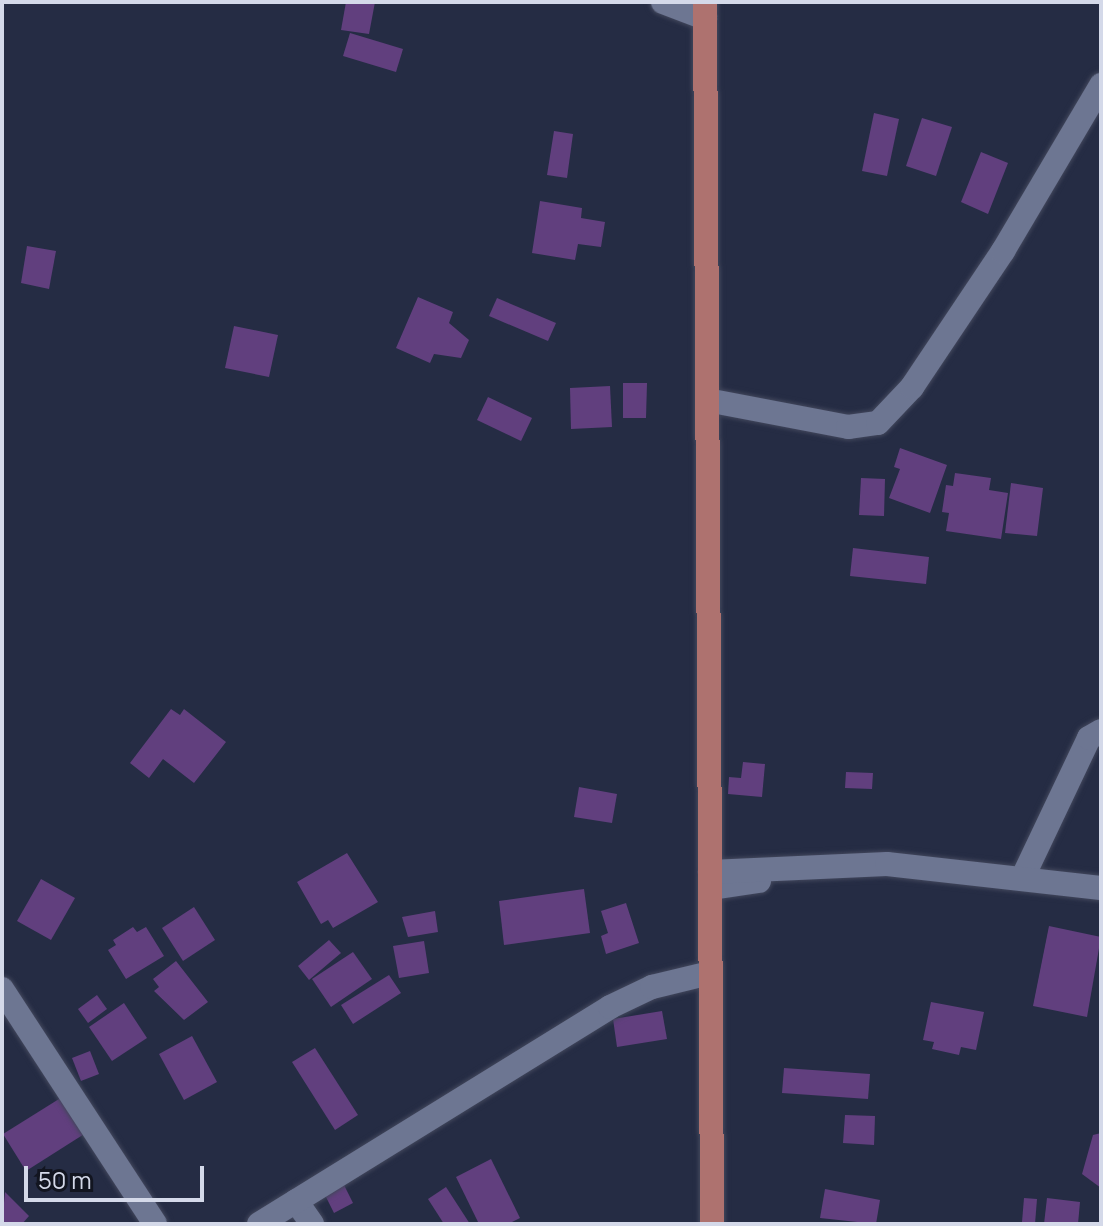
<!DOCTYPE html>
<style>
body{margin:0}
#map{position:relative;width:1103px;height:1226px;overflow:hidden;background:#252c44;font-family:Manrope,sans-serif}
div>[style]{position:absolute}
.building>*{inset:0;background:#613f7e}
.roads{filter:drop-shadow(0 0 2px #42475c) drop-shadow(0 0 2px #42475c)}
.minor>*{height:24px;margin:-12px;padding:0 12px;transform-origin:12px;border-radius:12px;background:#6d7692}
.primary>*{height:24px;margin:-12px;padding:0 12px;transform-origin:12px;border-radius:12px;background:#ae726f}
span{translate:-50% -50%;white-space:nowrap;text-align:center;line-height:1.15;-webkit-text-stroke:8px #121520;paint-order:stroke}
.frame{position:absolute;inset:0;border:4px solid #d4d9e9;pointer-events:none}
.scale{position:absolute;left:24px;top:1166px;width:180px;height:36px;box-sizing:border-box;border:4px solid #d4d9e9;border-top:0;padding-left:10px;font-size:24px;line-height:28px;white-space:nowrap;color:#d4d9e9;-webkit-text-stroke:6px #121520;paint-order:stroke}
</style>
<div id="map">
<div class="building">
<div style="clip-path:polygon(346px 2px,375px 2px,369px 34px,341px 30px)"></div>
<div style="clip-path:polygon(350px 33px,403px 49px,396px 72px,343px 56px)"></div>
<div style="clip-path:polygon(874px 113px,899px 119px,887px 176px,862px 171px)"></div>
<div style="clip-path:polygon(922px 118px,952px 127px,936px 176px,906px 166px)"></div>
<div style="clip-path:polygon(554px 131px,573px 134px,567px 178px,547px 175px)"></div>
<div style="clip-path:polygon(981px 152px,1008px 163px,988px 214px,961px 202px)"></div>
<div style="clip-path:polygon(540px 201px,582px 208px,581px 218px,605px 222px,601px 247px,578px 244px,575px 260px,532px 253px)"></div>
<div style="clip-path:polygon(27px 246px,56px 251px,49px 289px,21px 283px)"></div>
<div style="clip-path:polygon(418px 297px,453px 312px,449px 323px,469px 340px,461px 358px,434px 354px,430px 363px,396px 348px)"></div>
<div style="clip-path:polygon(497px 298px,556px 323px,548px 341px,489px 316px)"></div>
<div style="clip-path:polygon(234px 326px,278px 335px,269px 377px,225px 368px)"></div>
<div style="clip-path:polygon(623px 383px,647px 383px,646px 418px,623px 418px)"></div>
<div style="clip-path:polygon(610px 386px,612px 427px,571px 429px,570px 388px)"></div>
<div style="clip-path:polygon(488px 397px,532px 418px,521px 441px,477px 420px)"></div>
<div style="clip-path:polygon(900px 448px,947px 465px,930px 513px,889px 498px,900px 469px,894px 467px)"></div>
<div style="clip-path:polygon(955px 473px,991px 478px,989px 490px,1008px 493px,1001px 539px,946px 531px,949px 513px,942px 512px,946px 485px,953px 486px)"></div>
<div style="clip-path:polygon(861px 478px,885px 479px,884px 516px,859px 515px)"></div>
<div style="clip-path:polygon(1011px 483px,1043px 488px,1037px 536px,1005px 533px)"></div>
<div style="clip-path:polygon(853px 548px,929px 557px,926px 584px,850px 576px)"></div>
<div style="clip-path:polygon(171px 709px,180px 715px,184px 709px,226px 742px,194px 783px,163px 759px,149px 778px,130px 763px)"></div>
<div style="clip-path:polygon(743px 762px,765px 764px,762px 797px,728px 794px,729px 777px,741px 778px)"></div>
<div style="clip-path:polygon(846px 772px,873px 773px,872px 789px,845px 788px)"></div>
<div style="clip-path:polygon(579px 787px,617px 794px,612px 823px,574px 817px)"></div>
<div style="clip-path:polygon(347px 853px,378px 902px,333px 928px,328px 920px,321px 924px,297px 882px)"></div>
<div style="clip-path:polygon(41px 879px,75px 898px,51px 940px,17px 921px)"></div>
<div style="clip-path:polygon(584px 889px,590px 933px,504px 945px,499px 901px)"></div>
<div style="clip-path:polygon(626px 903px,639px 943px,606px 954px,601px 936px,608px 933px,601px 911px)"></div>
<div style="clip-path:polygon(194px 907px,215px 940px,183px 961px,162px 928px)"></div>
<div style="clip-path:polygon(435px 911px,438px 932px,408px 937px,402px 917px)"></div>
<div style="clip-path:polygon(1049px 926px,1101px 937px,1087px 1017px,1033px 1006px)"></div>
<div style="clip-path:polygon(133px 927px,137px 932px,146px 927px,164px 956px,126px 979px,108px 950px,116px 945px,113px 940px)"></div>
<div style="clip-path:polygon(329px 940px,341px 953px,309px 980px,298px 966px)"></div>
<div style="clip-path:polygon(424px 941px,429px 973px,399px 978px,393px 946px)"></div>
<div style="clip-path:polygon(353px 952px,372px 979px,331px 1007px,312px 979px)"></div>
<div style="clip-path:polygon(176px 961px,208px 1002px,184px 1020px,154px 991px,159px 987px,153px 979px)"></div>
<div style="clip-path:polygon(389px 975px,401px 993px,353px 1024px,341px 1005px)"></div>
<div style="clip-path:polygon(97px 995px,107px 1009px,88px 1023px,78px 1009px)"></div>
<div style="clip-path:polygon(931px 1002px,984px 1012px,976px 1050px,961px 1047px,959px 1055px,932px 1049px,934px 1042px,923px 1040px)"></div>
<div style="clip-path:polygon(124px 1003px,147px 1038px,112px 1061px,89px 1027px)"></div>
<div style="clip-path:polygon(662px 1011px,667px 1039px,617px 1047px,613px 1019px)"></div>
<div style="clip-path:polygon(192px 1036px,217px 1082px,184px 1100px,159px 1054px)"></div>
<div style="clip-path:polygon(315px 1048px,358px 1115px,335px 1130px,292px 1062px)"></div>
<div style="clip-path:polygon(90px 1051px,99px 1074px,81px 1081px,72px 1058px)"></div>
<div style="clip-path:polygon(784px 1068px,870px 1074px,868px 1099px,782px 1093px)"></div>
<div style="clip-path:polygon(67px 1094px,89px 1131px,26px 1171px,3px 1134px)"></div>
<div style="clip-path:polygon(845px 1115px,875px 1116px,874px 1145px,843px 1143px)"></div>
<div style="clip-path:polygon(1101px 1133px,1101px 1188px,1082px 1174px,1093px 1135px)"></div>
<div style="clip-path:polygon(491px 1159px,520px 1218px,508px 1224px,479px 1224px,456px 1177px)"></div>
<div style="clip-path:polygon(341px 1179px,353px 1203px,334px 1213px,322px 1189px)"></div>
<div style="clip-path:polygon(446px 1187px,470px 1224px,444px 1224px,428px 1199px)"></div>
<div style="clip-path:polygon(825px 1189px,880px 1200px,876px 1224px,820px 1218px)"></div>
<div style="clip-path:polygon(5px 1192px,29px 1216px,22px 1224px,2px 1224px)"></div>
<div style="clip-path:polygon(1024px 1198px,1037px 1199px,1035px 1224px,1022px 1222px)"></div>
<div style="clip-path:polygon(1047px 1198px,1080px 1202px,1078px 1224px,1044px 1224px)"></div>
</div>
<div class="roads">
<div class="minor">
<div style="left:663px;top:2px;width:45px;rotate:20.9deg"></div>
<div style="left:707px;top:400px;width:144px;rotate:10.8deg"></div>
<div style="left:848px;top:427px;width:30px;rotate:-8deg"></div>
<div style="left:878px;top:423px;width:50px;rotate:-46.6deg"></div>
<div style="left:912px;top:387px;width:164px;rotate:-56.2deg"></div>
<div style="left:1003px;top:251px;width:193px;rotate:-59.4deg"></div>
<div style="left:1022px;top:879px;width:156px;rotate:-64.6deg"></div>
<div style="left:1089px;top:738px;width:14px;rotate:-30deg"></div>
<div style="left:759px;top:881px;width:49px;rotate:171.7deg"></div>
<div style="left:711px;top:888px;width:16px;rotate:-94deg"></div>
<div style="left:710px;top:872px;width:177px;rotate:-2.6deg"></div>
<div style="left:887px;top:864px;width:215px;rotate:6.4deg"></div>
<div style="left:2px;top:989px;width:280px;rotate:56.9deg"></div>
<div style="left:296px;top:1201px;width:28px;rotate:55deg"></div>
<div style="left:259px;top:1224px;width:413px;rotate:-31.7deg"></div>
<div style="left:610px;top:1007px;width:47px;rotate:-25.5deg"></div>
<div style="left:652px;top:987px;width:60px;rotate:-13.6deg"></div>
</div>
<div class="primary">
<div style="left:705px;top:2px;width:1222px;rotate:89.67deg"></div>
</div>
</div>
<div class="frame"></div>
<div class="scale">50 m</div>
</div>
